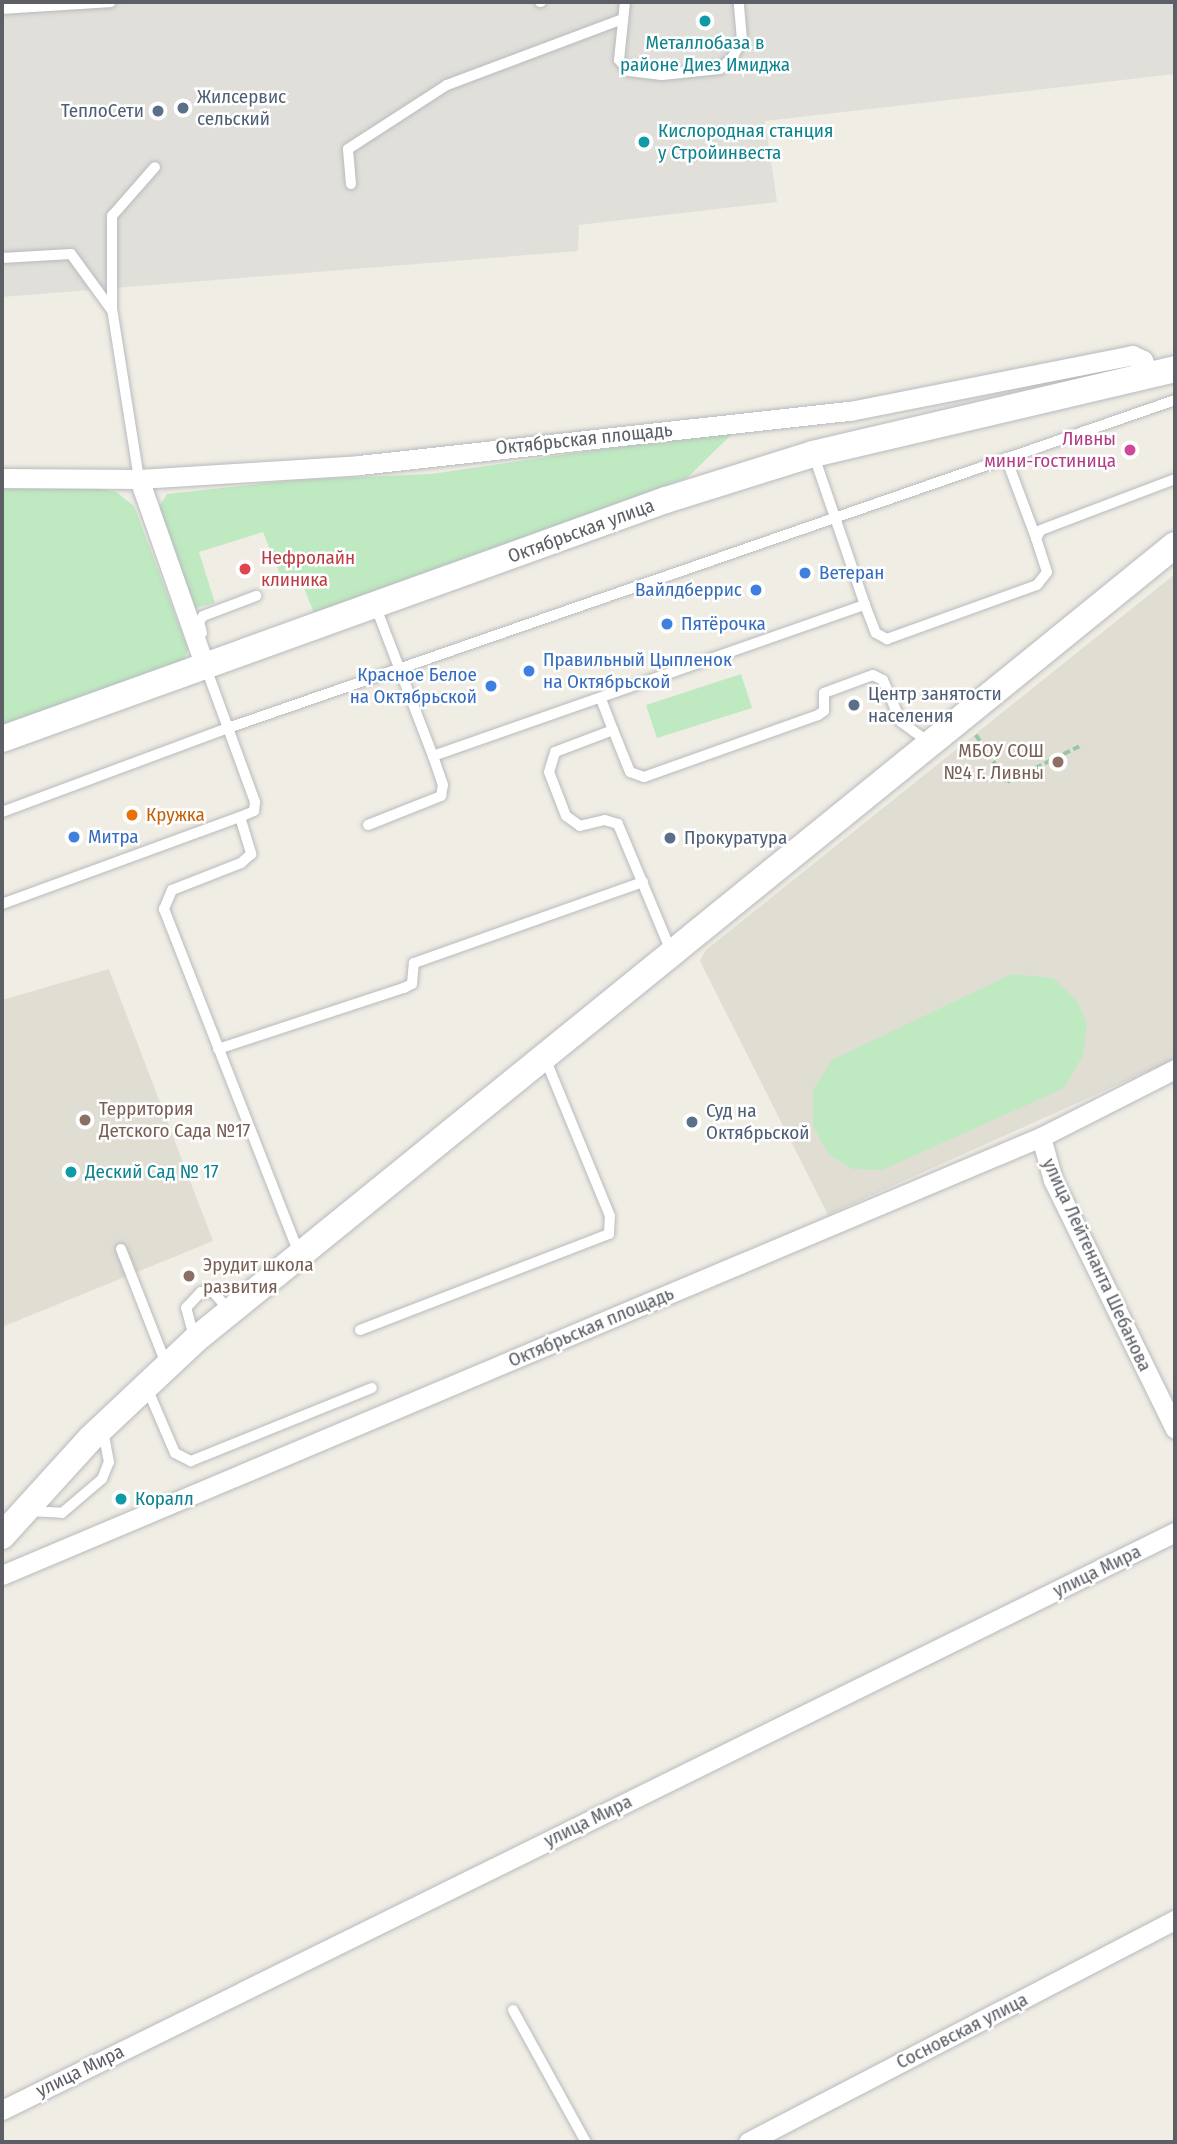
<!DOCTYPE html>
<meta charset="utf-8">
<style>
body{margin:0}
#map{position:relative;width:1177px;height:2144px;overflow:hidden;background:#f0ede4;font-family:"Fira Sans Condensed",sans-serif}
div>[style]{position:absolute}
.industrial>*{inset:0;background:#e0dfd9}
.education>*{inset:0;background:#e0ddd3}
.green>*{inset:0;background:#bfe9c1}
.path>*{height:3.5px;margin-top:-1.75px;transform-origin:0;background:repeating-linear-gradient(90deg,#97c7a6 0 7px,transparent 0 10.5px)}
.roads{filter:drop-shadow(0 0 2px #b7babf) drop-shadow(0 0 2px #b7babf)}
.lane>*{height:10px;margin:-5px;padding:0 5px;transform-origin:5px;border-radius:5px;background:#fff}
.street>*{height:19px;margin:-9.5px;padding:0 9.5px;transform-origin:9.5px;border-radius:9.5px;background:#fff}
.secondary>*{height:26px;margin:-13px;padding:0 13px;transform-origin:13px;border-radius:13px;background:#fff}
.dots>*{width:19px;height:19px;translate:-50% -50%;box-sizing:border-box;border:4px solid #fff;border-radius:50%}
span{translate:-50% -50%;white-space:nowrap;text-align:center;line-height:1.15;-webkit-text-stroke:5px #fff;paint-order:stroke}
.culture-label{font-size:19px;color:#0d838f}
.left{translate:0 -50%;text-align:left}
.service-label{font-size:19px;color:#4e5e75}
.right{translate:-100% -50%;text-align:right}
.street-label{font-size:19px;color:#5c6066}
.hotel-label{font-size:19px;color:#b23c85}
.health-label{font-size:19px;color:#be3a42}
.shop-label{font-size:19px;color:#366cbe}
.education-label{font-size:19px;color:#785e54}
.food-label{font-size:19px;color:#c56008}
.frame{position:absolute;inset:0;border:4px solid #5c6066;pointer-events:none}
</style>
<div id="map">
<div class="industrial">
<div style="clip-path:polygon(2px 2px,1175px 2px,1175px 74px,765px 121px,777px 202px,579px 225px,578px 251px,2px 297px)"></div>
</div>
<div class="education">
<div style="clip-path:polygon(1175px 574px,1175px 1059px,828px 1215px,700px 961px,706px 950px)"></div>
<div style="clip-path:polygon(109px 969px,213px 1241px,2px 1327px,2px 1000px)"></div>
</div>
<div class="green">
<div style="clip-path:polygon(727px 431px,732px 434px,687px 478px,314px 613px,298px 573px,282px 579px,263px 532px,199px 552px,215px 603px,192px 609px,159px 507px,167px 494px,294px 480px,431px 474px)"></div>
<div style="clip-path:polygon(95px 488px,116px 492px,134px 506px,188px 649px,185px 661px,2px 725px,2px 489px)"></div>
<div style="clip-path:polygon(741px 674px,752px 708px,657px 738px,646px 705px)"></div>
<div style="clip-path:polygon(1012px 974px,1053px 978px,1076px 1000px,1087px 1024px,1083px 1055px,1064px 1088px,882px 1170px,853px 1169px,829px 1155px,813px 1126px,813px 1090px,832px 1060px)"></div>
</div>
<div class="path">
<div style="left:976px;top:735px;width:56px;rotate:56.6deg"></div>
<div style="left:1007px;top:782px;width:84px;rotate:-26.3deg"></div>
</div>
<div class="roads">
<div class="lane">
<div style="left:540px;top:2px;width:1px"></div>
<div style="left:625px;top:2px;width:58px;rotate:95.9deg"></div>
<div style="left:619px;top:60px;width:15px;rotate:48deg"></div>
<div style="left:629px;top:71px;width:33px;rotate:7deg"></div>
<div style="left:662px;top:75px;width:58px;rotate:-5.9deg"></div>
<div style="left:720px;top:69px;width:16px;rotate:-43deg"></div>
<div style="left:732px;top:58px;width:21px;rotate:-61deg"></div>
<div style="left:742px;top:40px;width:38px;rotate:-95deg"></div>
<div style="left:2px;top:9px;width:109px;rotate:-3.7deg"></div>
<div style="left:351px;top:184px;width:35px;rotate:-95deg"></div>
<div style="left:348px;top:149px;width:118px;rotate:-32.9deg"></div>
<div style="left:447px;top:85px;width:188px;rotate:-20.6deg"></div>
<div style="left:2px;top:258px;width:69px;rotate:-3.3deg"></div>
<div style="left:71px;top:254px;width:68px;rotate:54deg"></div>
<div style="left:814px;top:456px;width:157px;rotate:71.1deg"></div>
<div style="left:1006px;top:458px;width:85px;rotate:69.4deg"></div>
<div style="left:139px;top:479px;width:172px;rotate:-99deg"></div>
<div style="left:112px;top:309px;width:93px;rotate:-90deg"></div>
<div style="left:112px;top:216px;width:65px;rotate:-48.7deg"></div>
<div style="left:375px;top:605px;width:162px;rotate:69deg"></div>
<div style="left:433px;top:756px;width:458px;rotate:-19.3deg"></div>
<div style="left:865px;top:605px;width:30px;rotate:69deg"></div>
<div style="left:876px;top:633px;width:13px;rotate:29deg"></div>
<div style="left:887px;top:639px;width:159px;rotate:-19.8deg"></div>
<div style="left:1037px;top:585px;width:16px;rotate:-52deg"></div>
<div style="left:1047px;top:572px;width:36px;rotate:-108deg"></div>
<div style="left:1036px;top:538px;width:9px;rotate:-58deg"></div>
<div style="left:1041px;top:530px;width:143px;rotate:-20.8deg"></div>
<div style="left:202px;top:633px;width:11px;rotate:-105deg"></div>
<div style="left:199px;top:622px;width:7px;rotate:-56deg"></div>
<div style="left:203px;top:616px;width:57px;rotate:-20.7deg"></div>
<div style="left:206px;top:668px;width:143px;rotate:69.9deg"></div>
<div style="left:255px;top:802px;width:9px;rotate:96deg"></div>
<div style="left:254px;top:811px;width:15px;rotate:157deg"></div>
<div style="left:240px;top:817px;width:39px;rotate:73deg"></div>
<div style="left:251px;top:854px;width:13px;rotate:138deg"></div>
<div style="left:241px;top:863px;width:74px;rotate:158.6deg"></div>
<div style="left:172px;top:890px;width:21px;rotate:113deg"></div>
<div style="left:164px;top:909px;width:370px;rotate:68.6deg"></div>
<div style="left:601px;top:699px;width:33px;rotate:69deg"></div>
<div style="left:2px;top:812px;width:241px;rotate:-20.4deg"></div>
<div style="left:228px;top:728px;width:1002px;rotate:-19.1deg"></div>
<div style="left:368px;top:825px;width:79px;rotate:-21.7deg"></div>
<div style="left:441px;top:796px;width:11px;rotate:-80deg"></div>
<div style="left:443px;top:785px;width:31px;rotate:-109deg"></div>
<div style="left:2px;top:904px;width:253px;rotate:-20.1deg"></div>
<div style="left:671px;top:951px;width:138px;rotate:-112.7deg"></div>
<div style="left:618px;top:824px;width:14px;rotate:-163deg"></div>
<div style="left:605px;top:820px;width:26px;rotate:167deg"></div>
<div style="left:580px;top:826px;width:17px;rotate:-144deg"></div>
<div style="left:566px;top:816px;width:47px;rotate:-111.1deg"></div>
<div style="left:549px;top:772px;width:21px;rotate:-73deg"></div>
<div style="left:555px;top:752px;width:62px;rotate:-20.8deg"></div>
<div style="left:613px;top:730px;width:45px;rotate:68deg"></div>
<div style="left:630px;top:772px;width:15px;rotate:20deg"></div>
<div style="left:644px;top:777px;width:185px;rotate:-19.6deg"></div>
<div style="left:818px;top:715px;width:7px;rotate:-34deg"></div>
<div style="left:824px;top:711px;width:18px;rotate:-90deg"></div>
<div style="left:824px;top:693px;width:52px;rotate:-20.2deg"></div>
<div style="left:873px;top:675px;width:11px;rotate:27deg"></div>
<div style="left:883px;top:680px;width:46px;rotate:66.8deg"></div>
<div style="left:901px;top:722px;width:34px;rotate:36deg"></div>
<div style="left:218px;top:1049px;width:196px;rotate:-18.2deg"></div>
<div style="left:404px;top:988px;width:9px;rotate:-27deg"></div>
<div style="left:412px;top:984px;width:21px;rotate:-85deg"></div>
<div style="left:414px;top:963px;width:243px;rotate:-19.5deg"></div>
<div style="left:121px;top:1249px;width:123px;rotate:68.6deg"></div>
<div style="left:360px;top:1330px;width:267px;rotate:-21.1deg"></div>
<div style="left:609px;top:1234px;width:18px;rotate:-87deg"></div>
<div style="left:610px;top:1216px;width:171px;rotate:-112.4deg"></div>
<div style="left:194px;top:1337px;width:30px;rotate:-105deg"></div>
<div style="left:186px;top:1308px;width:22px;rotate:-47deg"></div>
<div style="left:201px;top:1292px;width:12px"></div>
<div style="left:213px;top:1292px;width:25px;rotate:48deg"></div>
<div style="left:147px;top:1388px;width:71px;rotate:66.7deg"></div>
<div style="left:175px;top:1453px;width:18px;rotate:27deg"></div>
<div style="left:191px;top:1461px;width:195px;rotate:-22deg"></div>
<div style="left:29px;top:1511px;width:33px;rotate:3deg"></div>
<div style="left:62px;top:1513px;width:52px;rotate:-40.4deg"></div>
<div style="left:102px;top:1479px;width:18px;rotate:-68deg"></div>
<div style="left:109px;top:1462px;width:31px;rotate:-101deg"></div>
<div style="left:513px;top:2010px;width:151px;rotate:61.1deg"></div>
</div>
<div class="street">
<div style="left:2px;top:478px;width:137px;rotate:0.4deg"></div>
<div style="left:139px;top:479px;width:220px;rotate:-3.6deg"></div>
<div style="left:359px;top:465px;width:494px;rotate:-6.3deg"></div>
<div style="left:850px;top:411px;width:288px;rotate:-11.2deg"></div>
<div style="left:1132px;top:355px;width:12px;rotate:24deg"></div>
<div style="left:1143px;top:360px;width:16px;rotate:68deg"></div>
<div style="left:139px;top:479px;width:198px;rotate:70.6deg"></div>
<div style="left:1041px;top:1137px;width:45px;rotate:74.4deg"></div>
<div style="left:1053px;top:1180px;width:277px;rotate:63.9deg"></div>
<div style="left:2px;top:1575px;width:1128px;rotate:-22.86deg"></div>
<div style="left:1041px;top:1137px;width:150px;rotate:-26.9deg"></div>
<div style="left:2px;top:2110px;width:1308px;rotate:-26.23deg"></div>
<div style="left:748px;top:2142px;width:481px;rotate:-27.5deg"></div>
</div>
<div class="secondary">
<div style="left:2px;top:739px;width:706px;rotate:-19.8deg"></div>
<div style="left:666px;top:500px;width:154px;rotate:-17.4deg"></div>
<div style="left:813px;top:454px;width:372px;rotate:-13.2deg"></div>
<div style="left:2px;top:1536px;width:132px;rotate:-47.8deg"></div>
<div style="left:91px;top:1438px;width:143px;rotate:-43.3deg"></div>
<div style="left:195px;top:1340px;width:1262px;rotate:-39.05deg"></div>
</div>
</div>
<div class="dots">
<div style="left:705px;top:21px;background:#0f9aa8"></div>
<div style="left:183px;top:108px;background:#5c6f8a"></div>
<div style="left:158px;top:111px;background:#5c6f8a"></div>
<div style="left:644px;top:142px;background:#0f9aa8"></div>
<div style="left:1130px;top:450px;background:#d1479c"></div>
<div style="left:245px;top:569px;background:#e0444e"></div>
<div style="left:805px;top:573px;background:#3f7fe0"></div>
<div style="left:756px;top:590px;background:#3f7fe0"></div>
<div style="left:667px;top:624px;background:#3f7fe0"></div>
<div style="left:529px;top:671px;background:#3f7fe0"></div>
<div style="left:491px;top:686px;background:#3f7fe0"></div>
<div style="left:854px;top:705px;background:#5c6f8a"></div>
<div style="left:1058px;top:762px;background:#8d6e63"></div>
<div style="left:132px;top:815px;background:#e8710a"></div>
<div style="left:74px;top:837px;background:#3f7fe0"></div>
<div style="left:670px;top:838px;background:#5c6f8a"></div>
<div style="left:85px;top:1120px;background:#8d6e63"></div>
<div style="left:692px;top:1122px;background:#5c6f8a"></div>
<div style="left:71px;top:1172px;background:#0f9aa8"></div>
<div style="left:189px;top:1276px;background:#8d6e63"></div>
<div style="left:121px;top:1499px;background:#0f9aa8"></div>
</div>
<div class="culture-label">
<span style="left:705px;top:54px">Металлобаза в<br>районе Диез Имиджа</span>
<span class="left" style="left:658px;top:142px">Кислородная станция<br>у Стройинвеста</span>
<span class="left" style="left:85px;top:1172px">Деский Сад № 17</span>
<span class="left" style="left:135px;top:1499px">Коралл</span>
</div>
<div class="service-label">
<span class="left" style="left:197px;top:108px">Жилсервис<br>сельский</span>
<span class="right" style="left:144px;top:111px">ТеплоСети</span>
<span class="left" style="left:868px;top:705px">Центр занятости<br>населения</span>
<span class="left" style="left:684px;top:838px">Прокуратура</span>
<span class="left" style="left:706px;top:1122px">Суд на<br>Октябрьской</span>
</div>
<div class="street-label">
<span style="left:584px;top:439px;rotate:-6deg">Октябрьская площадь</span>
<span style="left:581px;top:531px;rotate:-20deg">Октябрьская улица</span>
<span style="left:1097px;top:1265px;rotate:65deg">улица Лейтенанта Шебанова</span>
<span style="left:591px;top:1327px;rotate:-23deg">Октябрьская площадь</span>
<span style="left:1097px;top:1571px;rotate:-26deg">улица Мира</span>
<span style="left:588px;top:1821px;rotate:-26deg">улица Мира</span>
<span style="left:962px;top:2031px;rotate:-27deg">Сосновская улица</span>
<span style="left:80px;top:2071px;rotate:-26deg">улица Мира</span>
</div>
<div class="hotel-label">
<span class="right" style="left:1116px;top:450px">Ливны<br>мини-гостиница</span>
</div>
<div class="health-label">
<span class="left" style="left:261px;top:569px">Нефролайн<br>клиника</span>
</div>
<div class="shop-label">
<span class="left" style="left:819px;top:573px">Ветеран</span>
<span class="right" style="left:742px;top:590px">Вайлдберрис</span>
<span class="left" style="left:681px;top:624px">Пятёрочка</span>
<span class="left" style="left:543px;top:671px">Правильный Цыпленок<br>на Октябрьской</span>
<span class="right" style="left:477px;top:686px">Красное Белое<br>на Октябрьской</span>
<span class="left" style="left:88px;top:837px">Митра</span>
</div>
<div class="education-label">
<span class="right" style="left:1044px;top:762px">МБОУ СОШ<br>№4 г. Ливны</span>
<span class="left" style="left:99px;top:1120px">Территория<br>Детского Сада №17</span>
<span class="left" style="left:203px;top:1276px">Эрудит школа<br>развития</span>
</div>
<div class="food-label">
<span class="left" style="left:146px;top:815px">Кружка</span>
</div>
<div class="frame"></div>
</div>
